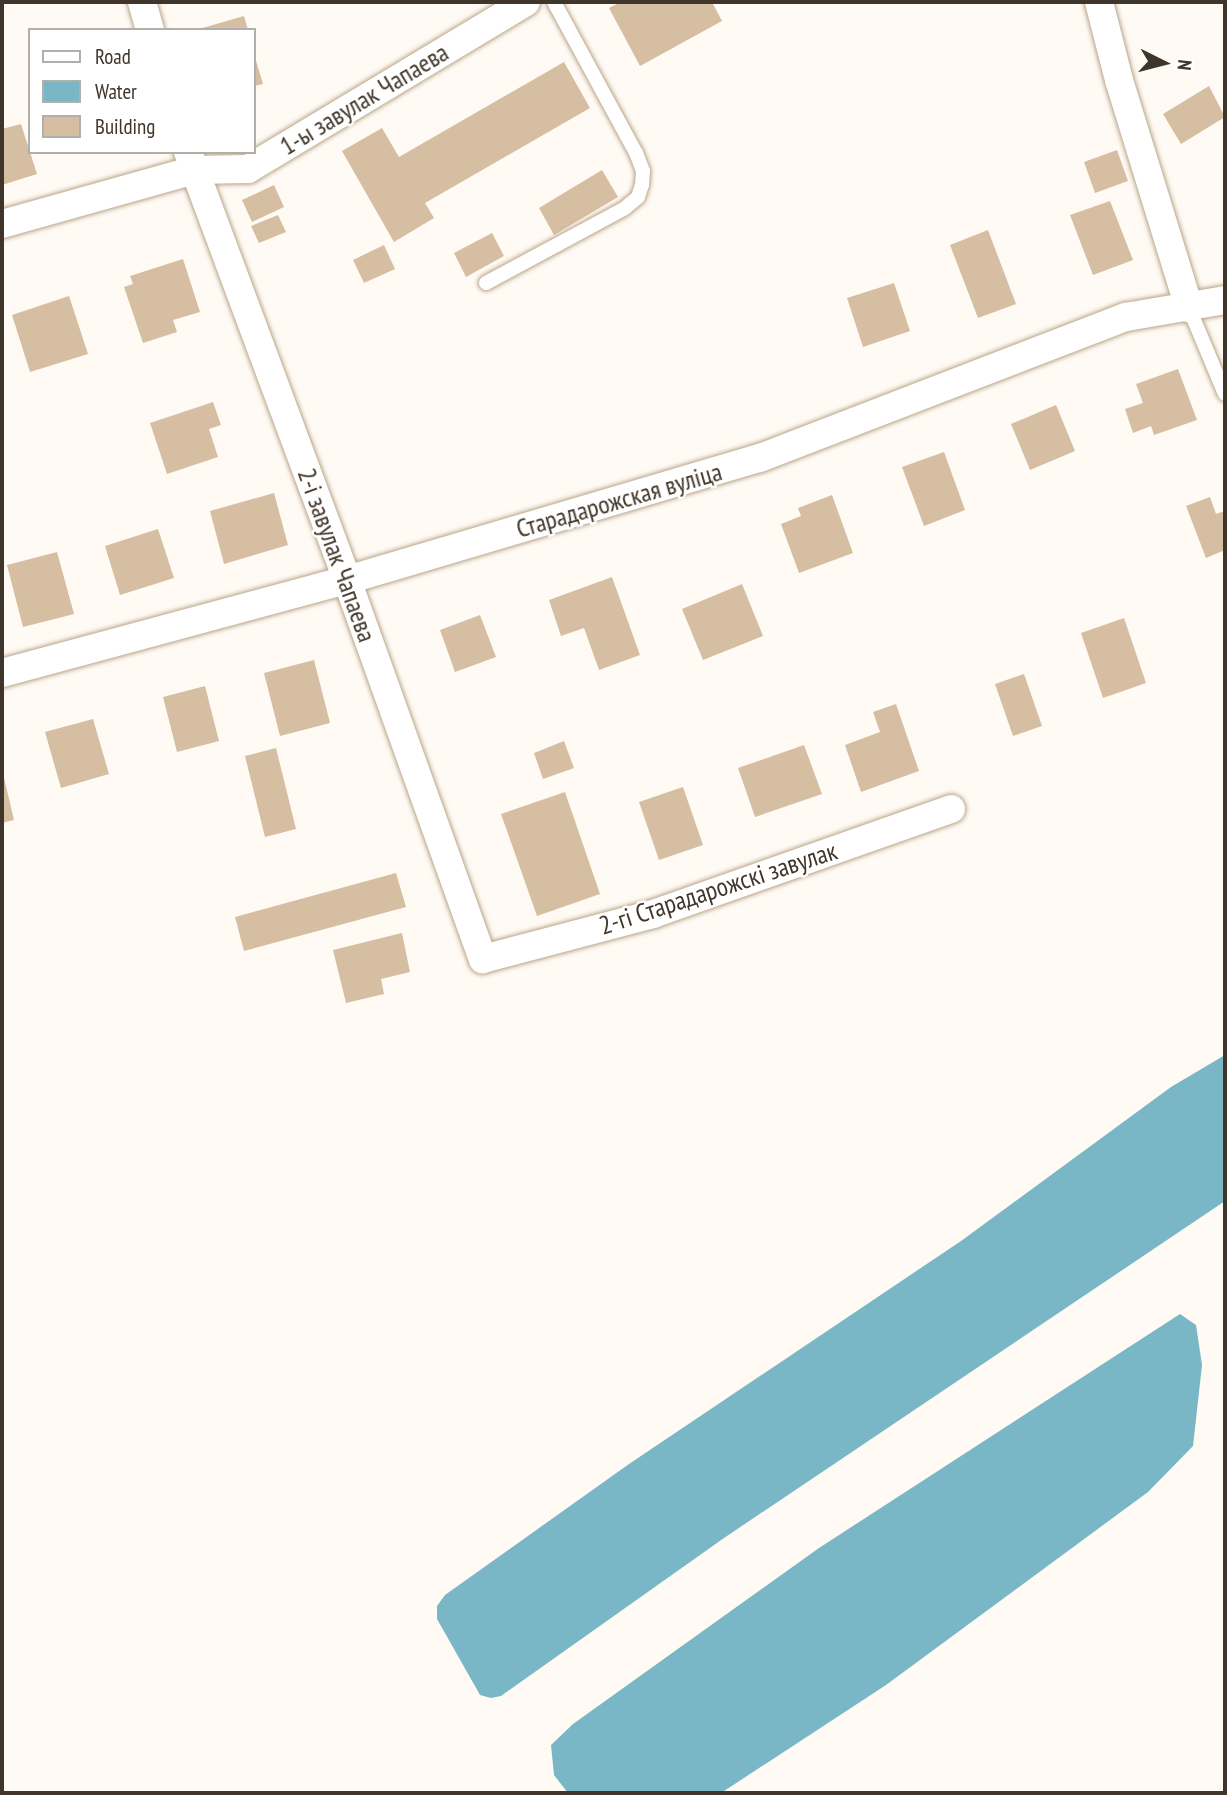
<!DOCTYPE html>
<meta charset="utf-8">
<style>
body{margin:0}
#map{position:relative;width:1227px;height:1795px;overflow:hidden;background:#fffaf4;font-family:"PT Sans Narrow",sans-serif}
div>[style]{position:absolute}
.water>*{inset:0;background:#79b6c6}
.building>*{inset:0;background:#d5bea1}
.roads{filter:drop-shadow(0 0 2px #bba588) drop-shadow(0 0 2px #bba588)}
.lane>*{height:14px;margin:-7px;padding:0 7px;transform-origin:7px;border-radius:7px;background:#fff}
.street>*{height:28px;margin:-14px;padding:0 14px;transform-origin:14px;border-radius:14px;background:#fff}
span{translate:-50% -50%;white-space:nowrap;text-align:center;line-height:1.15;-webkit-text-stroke:5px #fff;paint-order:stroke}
.street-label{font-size:26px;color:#3f352a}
.frame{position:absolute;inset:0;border:4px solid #3f352a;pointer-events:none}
.legend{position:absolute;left:28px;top:28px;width:228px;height:126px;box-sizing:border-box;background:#fff;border:2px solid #b2aeaa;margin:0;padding:9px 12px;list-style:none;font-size:21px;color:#3f352a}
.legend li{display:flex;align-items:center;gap:14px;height:35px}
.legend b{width:35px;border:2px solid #b2aeaa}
.north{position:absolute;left:1129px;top:28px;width:70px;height:70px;-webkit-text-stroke:5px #fff;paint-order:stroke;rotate:96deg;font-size:19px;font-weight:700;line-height:28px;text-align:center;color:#3f352a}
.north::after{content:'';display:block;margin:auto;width:24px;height:32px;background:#3f352a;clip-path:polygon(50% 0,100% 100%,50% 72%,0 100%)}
</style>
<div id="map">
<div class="water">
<div style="clip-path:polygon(1225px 1055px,1225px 1201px,724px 1538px,501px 1696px,491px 1698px,480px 1695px,437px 1619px,437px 1606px,445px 1595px,629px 1464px,961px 1241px,1171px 1087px)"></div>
<div style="clip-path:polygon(1180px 1314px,1196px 1325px,1202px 1365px,1193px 1446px,1148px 1492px,886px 1685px,721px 1793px,568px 1793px,554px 1775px,551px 1745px,573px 1724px,819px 1548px)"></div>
</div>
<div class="building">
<div style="clip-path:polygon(621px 2px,712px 2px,722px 21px,640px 66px,609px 8px)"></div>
<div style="clip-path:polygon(244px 16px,248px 30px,199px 30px,199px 29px)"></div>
<div style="clip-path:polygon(254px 54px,263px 84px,254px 86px)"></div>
<div style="clip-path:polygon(564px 62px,590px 108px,425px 203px,434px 218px,394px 242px,342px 151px,382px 128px,399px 157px)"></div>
<div style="clip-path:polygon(1209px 86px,1225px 117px,1181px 144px,1163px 114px)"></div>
<div style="clip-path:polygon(21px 124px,37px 174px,2px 185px,2px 129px)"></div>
<div style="clip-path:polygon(1117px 150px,1128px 181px,1095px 193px,1084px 162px)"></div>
<div style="clip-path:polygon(602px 170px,618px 197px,554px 235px,539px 208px)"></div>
<div style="clip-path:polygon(274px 185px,284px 207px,252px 222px,242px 200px)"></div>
<div style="clip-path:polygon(1110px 201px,1133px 260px,1093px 275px,1070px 215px)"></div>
<div style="clip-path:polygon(278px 215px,286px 232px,259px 243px,251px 226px)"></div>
<div style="clip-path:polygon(988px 230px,1016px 304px,978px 318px,950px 245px)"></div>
<div style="clip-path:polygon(492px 233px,504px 256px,466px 277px,454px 253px)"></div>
<div style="clip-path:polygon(384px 245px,395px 269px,364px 283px,353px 260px)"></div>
<div style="clip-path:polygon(183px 259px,200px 312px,173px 320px,177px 332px,143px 343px,124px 287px,133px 284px,130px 276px)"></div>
<div style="clip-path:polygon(894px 283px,910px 331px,863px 347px,847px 298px)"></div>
<div style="clip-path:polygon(69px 296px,88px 354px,30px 372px,12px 315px)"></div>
<div style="clip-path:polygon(1178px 369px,1197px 420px,1154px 435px,1151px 426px,1133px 433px,1125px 409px,1143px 403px,1136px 384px)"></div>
<div style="clip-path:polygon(213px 402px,221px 425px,209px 429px,218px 457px,167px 474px,150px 423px)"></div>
<div style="clip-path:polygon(1056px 405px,1075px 451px,1030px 470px,1011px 424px)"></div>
<div style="clip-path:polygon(944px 452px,965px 510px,924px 526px,902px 467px)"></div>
<div style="clip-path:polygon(274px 493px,288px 545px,224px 564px,210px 511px)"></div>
<div style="clip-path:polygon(832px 495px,853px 553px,799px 573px,781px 524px,801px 516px,798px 508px)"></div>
<div style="clip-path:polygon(1210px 497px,1216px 514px,1225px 511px,1225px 550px,1206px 558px,1186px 506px)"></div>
<div style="clip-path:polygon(158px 529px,174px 578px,120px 595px,105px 546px)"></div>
<div style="clip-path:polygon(57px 552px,74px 614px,23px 627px,7px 565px)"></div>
<div style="clip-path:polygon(612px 577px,640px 655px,599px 670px,584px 628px,561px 636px,549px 600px)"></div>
<div style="clip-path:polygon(742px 584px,763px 636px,703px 660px,682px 609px)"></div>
<div style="clip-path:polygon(480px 615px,496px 657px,455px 672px,440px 630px)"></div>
<div style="clip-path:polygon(1124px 618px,1146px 683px,1103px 698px,1081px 633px)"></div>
<div style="clip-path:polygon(314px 660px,330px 723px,280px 736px,264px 673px)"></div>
<div style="clip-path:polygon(1024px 674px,1042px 726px,1013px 736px,995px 684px)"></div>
<div style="clip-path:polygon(205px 686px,219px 741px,177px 752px,163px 697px)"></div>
<div style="clip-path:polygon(896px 704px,919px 771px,861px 792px,845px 745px,880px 732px,873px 712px)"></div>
<div style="clip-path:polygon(93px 719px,109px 774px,61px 788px,45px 732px)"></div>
<div style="clip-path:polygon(564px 741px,574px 768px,543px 779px,534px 753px)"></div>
<div style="clip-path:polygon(804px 745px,822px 794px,755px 817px,738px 768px)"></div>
<div style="clip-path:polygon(276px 748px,296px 829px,265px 837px,245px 756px)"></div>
<div style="clip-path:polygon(2px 769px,14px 820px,2px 823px)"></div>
<div style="clip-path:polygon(683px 787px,703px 845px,659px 860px,639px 802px)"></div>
<div style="clip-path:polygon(565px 792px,600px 894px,537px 916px,501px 814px)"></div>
<div style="clip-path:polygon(396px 873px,406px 907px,244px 951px,235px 917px)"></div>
<div style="clip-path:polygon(402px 933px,410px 972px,381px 979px,384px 994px,346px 1003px,333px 950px)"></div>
</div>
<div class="roads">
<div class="lane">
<div style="left:486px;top:283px;width:158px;rotate:-28.3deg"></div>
<div style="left:625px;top:208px;width:17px;rotate:-40deg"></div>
<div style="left:638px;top:197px;width:13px;rotate:-72deg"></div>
<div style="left:642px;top:185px;width:14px;rotate:-86deg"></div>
<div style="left:643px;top:171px;width:19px;rotate:-111deg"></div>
<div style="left:636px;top:153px;width:172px;rotate:-118.5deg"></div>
<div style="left:1189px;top:308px;width:93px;rotate:67.3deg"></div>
</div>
<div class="street">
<div style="left:142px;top:2px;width:29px;rotate:74deg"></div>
<div style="left:1099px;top:2px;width:81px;rotate:75.6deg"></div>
<div style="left:1119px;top:80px;width:239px;rotate:72.9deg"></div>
<div style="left:188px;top:152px;width:457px;rotate:69.6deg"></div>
<div style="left:347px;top:580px;width:403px;rotate:70.3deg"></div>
<div style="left:483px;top:959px;width:176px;rotate:-14.8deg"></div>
<div style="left:653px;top:914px;width:316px;rotate:-19.4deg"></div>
<div style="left:2px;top:224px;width:199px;rotate:-15.7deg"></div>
<div style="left:194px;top:170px;width:54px;rotate:-1.1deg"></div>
<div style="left:248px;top:169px;width:324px;rotate:-31deg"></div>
<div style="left:2px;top:673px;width:357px;rotate:-15.1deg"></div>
<div style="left:347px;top:580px;width:431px;rotate:-16.5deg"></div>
<div style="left:760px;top:458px;width:392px;rotate:-21.1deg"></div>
<div style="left:1126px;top:317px;width:100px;rotate:-9.7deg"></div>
</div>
</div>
<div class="street-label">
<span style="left:364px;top:99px;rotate:-31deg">1-ы завулак Чапаева</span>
<span style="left:619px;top:500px;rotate:-16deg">Старадарожская вуліца</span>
<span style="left:337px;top:555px;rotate:70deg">2-і завулак Чапаева</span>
<span style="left:718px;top:888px;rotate:-18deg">2-гі Старадарожскі завулак</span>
</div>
<div class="frame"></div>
<ul class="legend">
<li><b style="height:9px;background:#fff"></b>Road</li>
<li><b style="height:19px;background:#79b6c6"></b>Water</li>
<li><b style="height:19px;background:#d5bea1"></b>Building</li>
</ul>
<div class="north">N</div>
</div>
